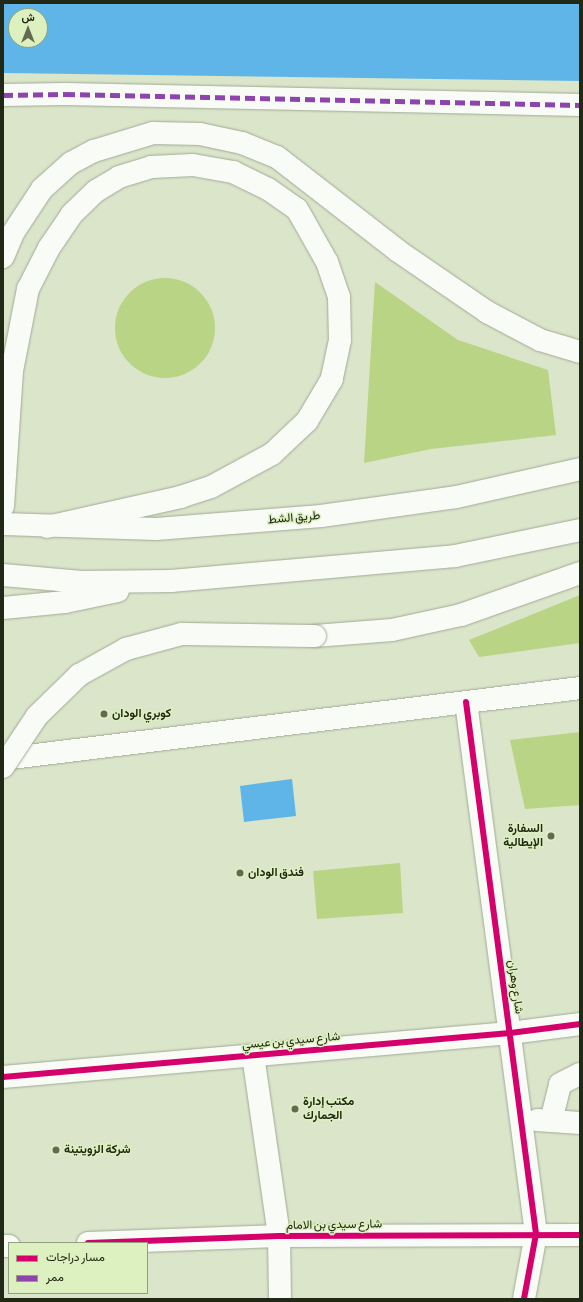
<!DOCTYPE html>
<meta charset="utf-8">
<style>
body{margin:0}
#map{position:relative;width:583px;height:1302px;overflow:hidden;background:#dae5ca;font-family:"Asap Condensed",Vazirmatn,sans-serif}
div>[style]{position:absolute}
.green>*{inset:0;background:#bad485}
.round{border-radius:50%}
.water>*{inset:0;background:#5fb5e7}
.roads{filter:drop-shadow(0 0 1px #a1aa95) drop-shadow(0 0 1px #a1aa95)}
.minor>*{height:22px;margin:-11px;padding:0 11px;transform-origin:11px;border-radius:11px;background:#f9fbf7}
.major>*{height:22px;margin:-11px;padding:0 11px;transform-origin:11px;border-radius:11px;background:#f9fbf7}
.highway>*{height:22px;margin:-11px;padding:0 11px;transform-origin:11px;border-radius:11px;background:#f9fbf7}
.bridges{filter:drop-shadow(0 0 1px #a1aa95) drop-shadow(0 0 1px #a1aa95)}
.highway-bridge>*{height:22px;margin:-11px;padding:0 11px;transform-origin:11px;border-radius:11px;background:#f9fbf7}
.quiet>*{height:5px;margin-top:-2.5px;transform-origin:0;background:repeating-linear-gradient(90deg,#8e44ad 0 10px,transparent 0 15px)}
.cycleway>*{height:6px;margin:-3px;padding:0 3px;transform-origin:3px;border-radius:3px;background:#d6006c}
.dots>*{width:11px;height:11px;translate:-50% -50%;box-sizing:border-box;border:2px solid #ddf0bf;border-radius:50%}
span{translate:-50% -50%;white-space:nowrap;text-align:center;line-height:1.15;-webkit-text-stroke:3px #ddf0bf;paint-order:stroke}
.street-label{font-size:12px;color:#212815}
.poi-label{font-size:12px;color:#212815;font-weight:700}
.left{translate:0 -50%;text-align:left}
.right{translate:-100% -50%;text-align:right}
.frame{position:absolute;inset:0;border:4px solid #212815;pointer-events:none}
.legend{position:absolute;left:8px;top:1242px;width:140px;height:52px;box-sizing:border-box;background:#ddf0bf;border:1px solid #92a07b;margin:0;padding:5px 7px;list-style:none;font-size:12px;color:#212815}
.legend li{display:flex;align-items:center;gap:8px;height:20px}
.legend b{width:20px;border:1px solid #92a07b}
.north{position:absolute;left:8px;top:8px;width:40px;height:40px;box-sizing:border-box;background:#ddf0bf;border:1px solid #92a07b;border-radius:50%;rotate:0deg;font-size:11px;font-weight:700;line-height:16px;text-align:center;color:#212815}
.north::after{content:'';display:block;margin:auto;width:14px;height:18px;background:#626a54;clip-path:polygon(50% 0,100% 100%,50% 72%,0 100%)}
</style>
<div id="map">
<div class="green">
<div class="round" style="left:115px;top:278px;width:100px;height:100px"></div>
<div style="clip-path:polygon(375px 282px,458px 340px,548px 370px,556px 435px,431px 449px,364px 463px)"></div>
<div style="clip-path:polygon(580px 595px,580px 643px,479px 657px,469px 640px)"></div>
<div style="clip-path:polygon(580px 732px,580px 805px,525px 809px,510px 740px)"></div>
<div style="clip-path:polygon(400px 863px,403px 913px,317px 919px,313px 871px)"></div>
</div>
<div class="water">
<div style="clip-path:polygon(evenodd,3px 3px,580px 3px,580px 81px,3px 73px,3px 3px,16px 16px,40px 16px,40px 40px,16px 40px,16px 16px)"></div>
<div style="clip-path:polygon(292px 779px,296px 816px,244px 822px,240px 786px)"></div>
</div>
<div class="roads">
<div class="minor">
<div style="left:3px;top:95px;width:62px;rotate:-0.9deg"></div>
<div style="left:65px;top:94px;width:515px;rotate:1.22deg"></div>
<div style="left:466px;top:702px;width:537px;rotate:82.5deg"></div>
<div style="left:536px;top:1234px;width:66px;rotate:100.5deg"></div>
<div style="left:253px;top:1055px;width:183px;rotate:81.8deg"></div>
<div style="left:279px;top:1236px;width:63px;rotate:89.1deg"></div>
<div style="left:3px;top:1077px;width:509px;rotate:-4.96deg"></div>
<div style="left:510px;top:1033px;width:71px;rotate:-7.3deg"></div>
<div style="left:537px;top:1120px;width:43px;rotate:4deg"></div>
<div style="left:551px;top:1121px;width:38px;rotate:-76deg"></div>
<div style="left:560px;top:1084px;width:22px;rotate:-27deg"></div>
<div style="left:88px;top:1243px;width:191px;rotate:-2.1deg"></div>
<div style="left:279px;top:1236px;width:301px;rotate:-0.2deg"></div>
<div style="left:3px;top:1246px;width:6px"></div>
</div>
<div class="major">
<div style="left:3px;top:759px;width:581px;rotate:-7.01deg"></div>
</div>
<div class="highway">
<div style="left:3px;top:257px;width:26px;rotate:-67deg"></div>
<div style="left:13px;top:233px;width:53px;rotate:-56.6deg"></div>
<div style="left:42px;top:189px;width:39px;rotate:-42deg"></div>
<div style="left:71px;top:163px;width:26px;rotate:-28deg"></div>
<div style="left:94px;top:151px;width:62px;rotate:-17deg"></div>
<div style="left:153px;top:133px;width:47px;rotate:1.2deg"></div>
<div style="left:200px;top:134px;width:43px;rotate:12.1deg"></div>
<div style="left:242px;top:143px;width:38px;rotate:22deg"></div>
<div style="left:277px;top:157px;width:153px;rotate:37.8deg"></div>
<div style="left:398px;top:251px;width:108px;rotate:34.4deg"></div>
<div style="left:487px;top:312px;width:60px;rotate:27.8deg"></div>
<div style="left:540px;top:340px;width:42px;rotate:16.7deg"></div>
<div style="left:3px;top:506px;width:135px;rotate:-86.2deg"></div>
<div style="left:12px;top:371px;width:84px;rotate:-79deg"></div>
<div style="left:28px;top:289px;width:46px;rotate:-62.9deg"></div>
<div style="left:49px;top:248px;width:41px;rotate:-55.9deg"></div>
<div style="left:72px;top:214px;width:33px;rotate:-44deg"></div>
<div style="left:96px;top:191px;width:27px;rotate:-31deg"></div>
<div style="left:119px;top:177px;width:34px;rotate:-17deg"></div>
<div style="left:151px;top:167px;width:42px;rotate:-2.7deg"></div>
<div style="left:193px;top:165px;width:41px;rotate:9.9deg"></div>
<div style="left:233px;top:172px;width:39px;rotate:26deg"></div>
<div style="left:268px;top:189px;width:35px;rotate:35deg"></div>
<div style="left:297px;top:209px;width:61px;rotate:60.5deg"></div>
<div style="left:327px;top:262px;width:37px;rotate:71deg"></div>
<div style="left:339px;top:297px;width:43px;rotate:88.7deg"></div>
<div style="left:340px;top:340px;width:40px;rotate:102deg"></div>
<div style="left:332px;top:379px;width:49px;rotate:120.8deg"></div>
<div style="left:307px;top:421px;width:48px;rotate:136.7deg"></div>
<div style="left:272px;top:454px;width:69px;rotate:151.6deg"></div>
<div style="left:211px;top:487px;width:32px;rotate:162deg"></div>
<div style="left:181px;top:497px;width:137px;rotate:167.4deg"></div>
<div style="left:3px;top:524px;width:153px;rotate:1.9deg"></div>
<div style="left:156px;top:529px;width:166px;rotate:-4.5deg"></div>
<div style="left:321px;top:516px;width:136px;rotate:-8deg"></div>
<div style="left:456px;top:497px;width:127px;rotate:-12.7deg"></div>
<div style="left:3px;top:575px;width:79px;rotate:5.1deg"></div>
<div style="left:82px;top:582px;width:89px;rotate:-0.6deg"></div>
<div style="left:171px;top:581px;width:285px;rotate:-5deg"></div>
<div style="left:455px;top:556px;width:128px;rotate:-11.7deg"></div>
<div style="left:3px;top:608px;width:62px;rotate:-5.5deg"></div>
<div style="left:65px;top:602px;width:54px;rotate:-11.7deg"></div>
<div style="left:315px;top:636px;width:77px;rotate:-4.5deg"></div>
<div style="left:392px;top:630px;width:71px;rotate:-12.3deg"></div>
<div style="left:461px;top:615px;width:126px;rotate:-19.4deg"></div>
</div>
</div>
<div class="bridges">
<div class="highway-bridge">
<div style="left:3px;top:767px;width:61px;rotate:-56.3deg"></div>
<div style="left:37px;top:716px;width:59px;rotate:-44.3deg"></div>
<div style="left:79px;top:675px;width:54px;rotate:-29deg"></div>
<div style="left:126px;top:649px;width:58px;rotate:-15deg"></div>
<div style="left:182px;top:634px;width:133px;rotate:0.9deg"></div>
</div>
</div>
<div class="quiet">
<div style="left:3px;top:95px;width:62px;rotate:-0.9deg"></div>
<div style="left:65px;top:94px;width:515px;rotate:1.22deg"></div>
</div>
<div class="cycleway">
<div style="left:466px;top:702px;width:537px;rotate:82.5deg"></div>
<div style="left:536px;top:1234px;width:66px;rotate:100.5deg"></div>
<div style="left:3px;top:1077px;width:509px;rotate:-4.96deg"></div>
<div style="left:510px;top:1033px;width:71px;rotate:-7.3deg"></div>
<div style="left:88px;top:1243px;width:191px;rotate:-2.1deg"></div>
<div style="left:279px;top:1236px;width:301px;rotate:-0.2deg"></div>
</div>
<div class="dots">
<div style="left:104px;top:714px;background:#626a54"></div>
<div style="left:551px;top:836px;background:#626a54"></div>
<div style="left:240px;top:873px;background:#626a54"></div>
<div style="left:295px;top:1109px;background:#626a54"></div>
<div style="left:56px;top:1150px;background:#626a54"></div>
</div>
<div class="street-label">
<span style="left:294px;top:518px;rotate:-5deg">طريق الشط</span>
<span style="left:515px;top:987px;rotate:82deg">شارع وهران</span>
<span style="left:291px;top:1041px;rotate:-5deg">شارع سيدي بن عيسي</span>
<span style="left:334px;top:1225px;rotate:-1deg">شارع سيدي بن الامام</span>
</div>
<div class="poi-label">
<span class="left" style="left:112px;top:714px">كوبري الودان</span>
<span class="right" style="left:543px;top:836px">السفارة<br>الإيطالية</span>
<span class="left" style="left:248px;top:873px">فندق الودان</span>
<span class="left" style="left:303px;top:1109px">مكتب إدارة<br>الجمارك</span>
<span class="left" style="left:64px;top:1150px">شركة الزويتينة</span>
</div>
<div class="frame"></div>
<ul class="legend">
<li><b style="height:5px;background:#d6006c"></b>مسار دراجات</li>
<li><b style="height:5px;background:#8e44ad"></b>ممر</li>
</ul>
<div class="north">ش</div>
</div>
